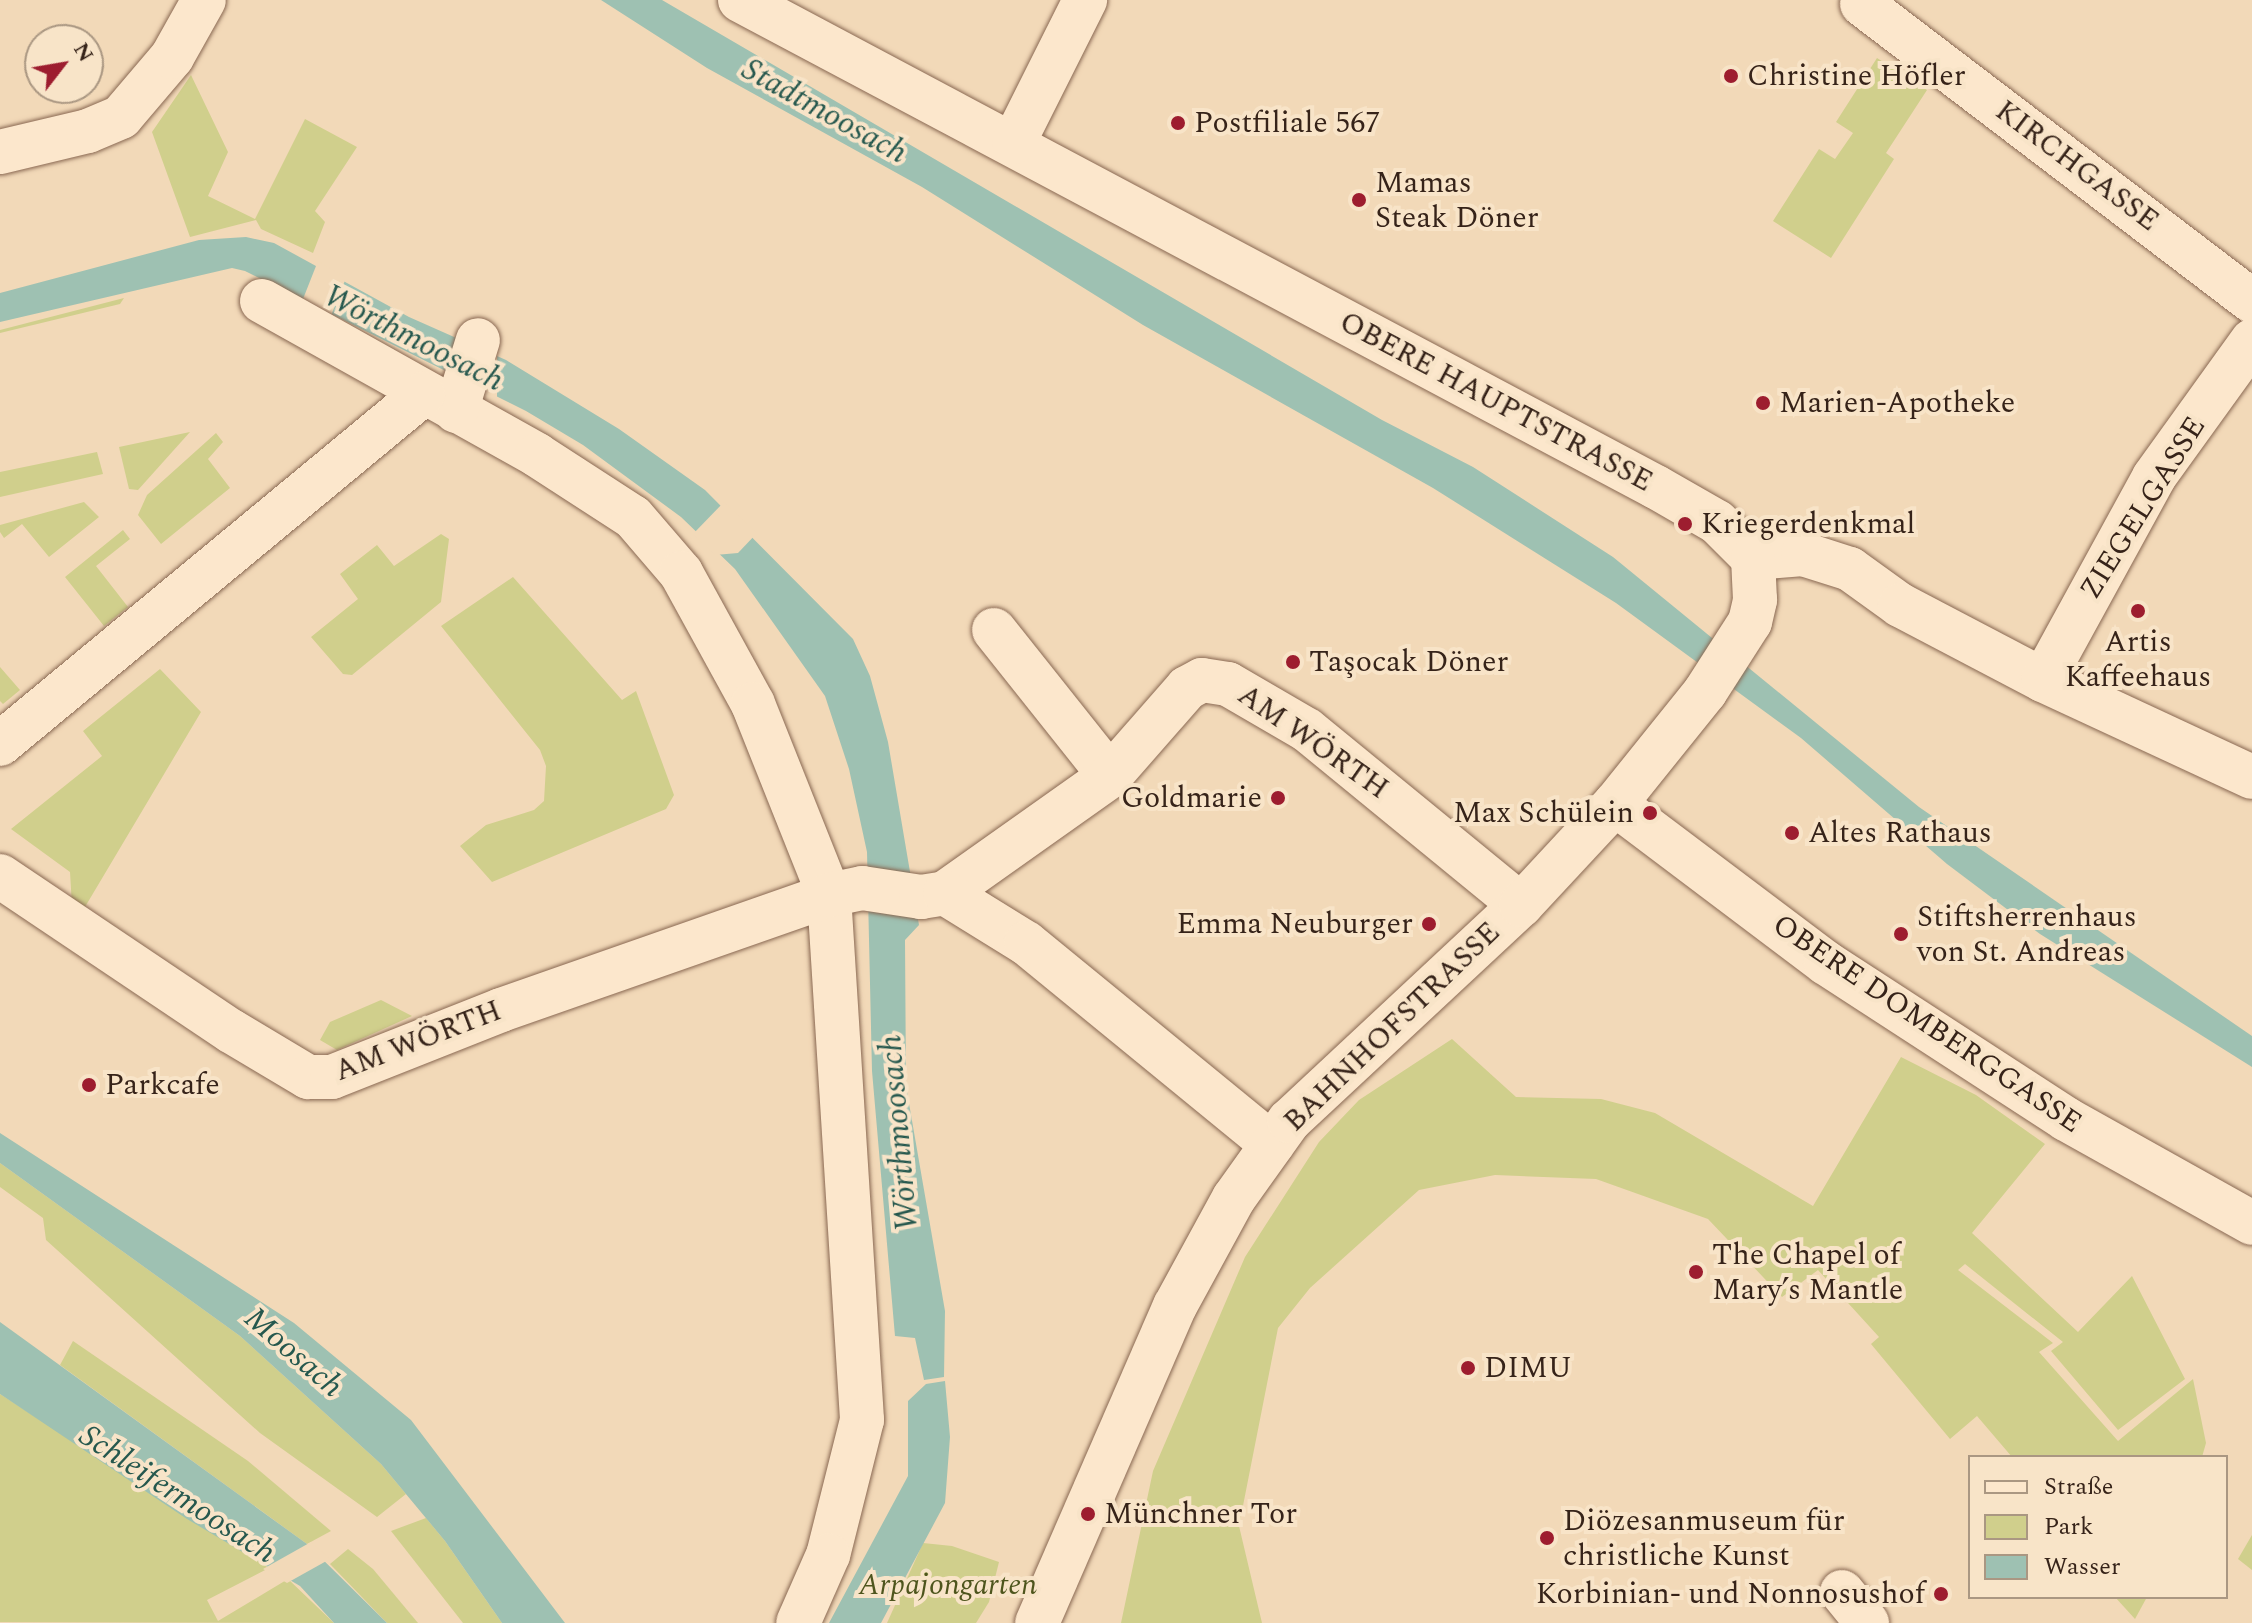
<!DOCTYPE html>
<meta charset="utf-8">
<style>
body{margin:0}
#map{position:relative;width:2252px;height:1623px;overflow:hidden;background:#f2d9b8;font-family:Spectral,serif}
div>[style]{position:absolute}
.green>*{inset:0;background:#d0cf8c}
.water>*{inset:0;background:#9ec1b2}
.pier>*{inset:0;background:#f2d9b8}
.roads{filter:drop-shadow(0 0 2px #896852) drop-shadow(0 0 2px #896852)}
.minor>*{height:44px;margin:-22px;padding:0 22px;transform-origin:22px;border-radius:22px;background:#fce7cc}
.dots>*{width:22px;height:22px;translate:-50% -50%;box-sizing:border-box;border:4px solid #f8e4c8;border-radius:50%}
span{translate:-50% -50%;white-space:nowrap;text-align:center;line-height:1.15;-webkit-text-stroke:8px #f8e4c8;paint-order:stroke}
.poi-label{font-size:30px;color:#362319}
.left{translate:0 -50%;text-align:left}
.right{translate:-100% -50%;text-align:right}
.street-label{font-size:30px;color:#362319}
.park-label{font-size:30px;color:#4e551d;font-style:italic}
.water-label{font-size:32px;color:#26584e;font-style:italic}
.legend{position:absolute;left:1968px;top:1455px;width:260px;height:144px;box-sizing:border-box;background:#f8e4c8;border:2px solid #aa9782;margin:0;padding:10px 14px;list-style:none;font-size:24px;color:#362319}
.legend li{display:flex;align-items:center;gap:16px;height:40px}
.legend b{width:40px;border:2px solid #aa9782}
.north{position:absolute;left:24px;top:24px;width:80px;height:80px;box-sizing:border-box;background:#f8e4c8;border:2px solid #aa9782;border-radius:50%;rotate:59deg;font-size:22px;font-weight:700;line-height:32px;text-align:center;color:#362319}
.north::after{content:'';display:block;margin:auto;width:28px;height:36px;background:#9d1d2f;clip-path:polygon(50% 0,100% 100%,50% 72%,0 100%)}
</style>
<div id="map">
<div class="green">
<div style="clip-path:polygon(1877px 58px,1927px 90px,1886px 153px,1894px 159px,1831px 258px,1773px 221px,1819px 149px,1835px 159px,1853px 133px,1836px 122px)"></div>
<div style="clip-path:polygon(191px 75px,228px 152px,208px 196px,255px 219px,305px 119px,357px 147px,315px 211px,325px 222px,313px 253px,261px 229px,256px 220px,190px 237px,152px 132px)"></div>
<div style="clip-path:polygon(124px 298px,120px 304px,0 333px,0 330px)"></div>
<div style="clip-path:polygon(190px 432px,138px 490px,129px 489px,119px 447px)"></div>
<div style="clip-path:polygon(216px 433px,223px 442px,208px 459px,230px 488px,161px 544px,138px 515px,147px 495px)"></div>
<div style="clip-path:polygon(97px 452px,103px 474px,0 497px,0 472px)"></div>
<div style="clip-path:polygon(84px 502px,99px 517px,49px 557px,22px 524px,4px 538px,0 532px,0 525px)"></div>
<div style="clip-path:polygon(123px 530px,130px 539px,96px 566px,128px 607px,104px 626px,65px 577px)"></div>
<div style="clip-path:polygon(441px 534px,449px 539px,441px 602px,352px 675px,343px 674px,311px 637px,358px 599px,340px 574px,377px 545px,394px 566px)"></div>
<div style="clip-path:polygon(513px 577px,622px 700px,636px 691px,674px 795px,666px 809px,492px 882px,460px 846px,486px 825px,534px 810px,544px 801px,546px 766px,540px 750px,441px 626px)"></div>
<div style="clip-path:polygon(0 667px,20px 690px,3px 704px,0 701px)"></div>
<div style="clip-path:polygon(160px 669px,201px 712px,82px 912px,72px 906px,70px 872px,11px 829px,102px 756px,83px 731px)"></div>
<div style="clip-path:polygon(381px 1000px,412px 1016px,337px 1050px,320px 1040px,330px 1022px)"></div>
<div style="clip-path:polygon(1452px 1039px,1516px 1097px,1601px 1099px,1655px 1113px,1813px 1206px,1901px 1057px,1976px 1095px,2045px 1144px,1972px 1233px,2078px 1332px,2132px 1276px,2185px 1379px,2118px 1430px,2051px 1351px,2063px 1342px,1965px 1264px,1958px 1270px,2053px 1343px,2039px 1352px,2118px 1441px,2193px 1379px,2206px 1443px,2202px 1457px,2012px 1457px,1977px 1416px,1950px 1439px,1871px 1344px,1879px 1337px,1818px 1270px,1782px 1297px,1708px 1219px,1596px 1179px,1495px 1175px,1419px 1190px,1310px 1288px,1278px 1328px,1239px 1526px,1262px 1623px,1121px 1623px,1153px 1471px,1245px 1257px,1319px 1142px,1359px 1100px)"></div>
<div style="clip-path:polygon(0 1163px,240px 1336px,381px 1464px,406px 1494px,377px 1517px,260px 1433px,46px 1240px,43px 1218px,0 1187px)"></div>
<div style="clip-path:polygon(73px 1341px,248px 1461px,331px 1531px,307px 1544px,60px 1365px)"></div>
<div style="clip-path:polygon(0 1394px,269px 1568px,207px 1600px,218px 1621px,288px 1579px,334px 1623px,0 1622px)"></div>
<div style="clip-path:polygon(426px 1518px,445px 1541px,502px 1623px,463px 1623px,391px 1531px)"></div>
<div style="clip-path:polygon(2252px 1535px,2252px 1570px,2238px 1559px)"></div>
<div style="clip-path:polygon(923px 1543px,952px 1546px,999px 1562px,989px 1602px,976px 1623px,887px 1623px)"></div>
<div style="clip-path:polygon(348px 1549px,373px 1569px,418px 1623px,387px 1623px,330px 1564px)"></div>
<div style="clip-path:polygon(2115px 1597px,2147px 1597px,2135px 1619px)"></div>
</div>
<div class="water">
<div style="clip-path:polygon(601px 0,662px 0,1382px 420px,1473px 467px,1613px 557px,1919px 807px,2252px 1036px,2252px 1067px,2040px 934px,1947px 864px,1801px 738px,1616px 603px,1433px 488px,1143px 325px,922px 187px,707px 68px)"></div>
<div style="clip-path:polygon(246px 237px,274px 243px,409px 317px,506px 360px,619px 429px,705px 490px,853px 639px,870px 676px,888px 742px,919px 925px,905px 940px,906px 1086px,945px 1311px,944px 1377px,924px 1380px,915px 1338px,895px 1336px,872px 1071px,867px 852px,849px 769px,825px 696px,735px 569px,681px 517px,583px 445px,526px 411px,245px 271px,232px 268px,0 322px,0 293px,199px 240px)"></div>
<div style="clip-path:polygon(0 1133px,294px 1323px,411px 1420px,565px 1623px,502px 1623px,445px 1541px,381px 1464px,240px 1336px,0 1163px)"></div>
<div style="clip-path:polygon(0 1322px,307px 1544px,387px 1623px,334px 1623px,300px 1586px,187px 1519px,0 1394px)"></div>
<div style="clip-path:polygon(945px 1381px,950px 1437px,945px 1503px,881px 1623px,829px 1623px,908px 1476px,908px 1401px,926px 1384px)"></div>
</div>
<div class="pier">
<div style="clip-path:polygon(318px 261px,346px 278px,330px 318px,301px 304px)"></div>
<div style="clip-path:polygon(497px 352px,497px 401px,446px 375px)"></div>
<div style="clip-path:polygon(724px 502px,757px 533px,738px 553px,715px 555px,693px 534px)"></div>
<div style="clip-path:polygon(311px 1542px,330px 1559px,287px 1583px,263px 1569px)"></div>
</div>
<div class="roads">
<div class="minor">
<div style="left:740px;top:0;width:1037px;rotate:28deg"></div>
<div style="left:1656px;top:487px;width:70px;rotate:29.8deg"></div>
<div style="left:1717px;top:522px;width:51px;rotate:45deg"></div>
<div style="left:1862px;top:4px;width:490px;rotate:37.3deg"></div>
<div style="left:1014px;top:142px;width:159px;rotate:-63.4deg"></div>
<div style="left:0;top:152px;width:90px;rotate:-13.4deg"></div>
<div style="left:88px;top:131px;width:36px;rotate:-23deg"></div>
<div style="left:121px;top:117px;width:79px;rotate:-49.6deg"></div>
<div style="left:172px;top:57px;width:65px;rotate:-60.7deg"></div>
<div style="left:262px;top:301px;width:315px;rotate:29.2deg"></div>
<div style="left:537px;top:455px;width:114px;rotate:32.9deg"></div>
<div style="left:633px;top:517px;width:74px;rotate:49.4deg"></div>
<div style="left:681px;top:573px;width:149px;rotate:61.2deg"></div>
<div style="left:753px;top:704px;width:206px;rotate:68.3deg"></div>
<div style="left:829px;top:895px;width:526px;rotate:86.4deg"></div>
<div style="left:862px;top:1420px;width:139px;rotate:104.1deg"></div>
<div style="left:828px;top:1555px;width:74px;rotate:113.8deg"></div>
<div style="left:456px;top:411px;width:74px;rotate:-72.8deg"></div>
<div style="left:1753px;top:558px;width:50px;rotate:-4.6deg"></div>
<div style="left:1803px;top:554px;width:49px;rotate:17.7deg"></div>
<div style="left:1850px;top:569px;width:62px;rotate:35.8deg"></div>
<div style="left:1900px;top:605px;width:161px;rotate:27.7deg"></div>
<div style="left:2043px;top:680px;width:230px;rotate:24.9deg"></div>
<div style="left:994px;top:630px;width:186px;rotate:51.5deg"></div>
<div style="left:2043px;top:680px;width:231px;rotate:-61.3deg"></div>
<div style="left:2154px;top:477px;width:168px;rotate:-54.2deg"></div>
<div style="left:0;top:744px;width:549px;rotate:-39.61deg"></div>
<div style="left:1615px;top:804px;width:264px;rotate:37deg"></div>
<div style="left:1826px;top:963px;width:286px;rotate:33deg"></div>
<div style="left:2066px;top:1119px;width:213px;rotate:29.2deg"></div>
<div style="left:0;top:876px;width:278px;rotate:33.9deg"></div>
<div style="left:231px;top:1031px;width:90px;rotate:30.9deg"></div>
<div style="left:308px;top:1077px;width:24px"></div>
<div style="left:332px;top:1077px;width:182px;rotate:-21.6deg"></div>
<div style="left:501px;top:1010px;width:348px;rotate:-19.3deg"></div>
<div style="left:829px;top:895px;width:34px;rotate:-12deg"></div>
<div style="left:862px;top:888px;width:60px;rotate:8.7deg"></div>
<div style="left:921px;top:897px;width:24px;rotate:-9deg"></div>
<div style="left:945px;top:893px;width:202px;rotate:-35.3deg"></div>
<div style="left:1110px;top:776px;width:117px;rotate:-48.8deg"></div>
<div style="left:1187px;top:688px;width:17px;rotate:-28deg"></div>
<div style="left:1202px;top:680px;width:26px;rotate:9deg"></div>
<div style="left:1228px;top:684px;width:91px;rotate:30.2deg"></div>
<div style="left:1307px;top:730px;width:276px;rotate:39.3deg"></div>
<div style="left:945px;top:893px;width:95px;rotate:31.7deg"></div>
<div style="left:1026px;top:943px;width:318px;rotate:39.3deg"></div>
<div style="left:1842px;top:1592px;width:40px;rotate:51deg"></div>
<div style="left:1037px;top:1623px;width:346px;rotate:-66.5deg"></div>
<div style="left:1175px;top:1306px;width:123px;rotate:-61.4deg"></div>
<div style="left:1234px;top:1198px;width:95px;rotate:-54.5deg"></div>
<div style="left:1289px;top:1121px;width:317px;rotate:-43deg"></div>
<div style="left:1521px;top:905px;width:138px;rotate:-47.1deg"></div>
<div style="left:1615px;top:804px;width:144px;rotate:-51.2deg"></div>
<div style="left:1705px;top:692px;width:83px;rotate:-57.3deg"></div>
<div style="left:1750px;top:622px;width:23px;rotate:-77deg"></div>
<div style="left:1755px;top:600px;width:42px;rotate:-92.7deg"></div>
</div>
</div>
<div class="dots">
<div style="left:1731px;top:76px;background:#9d1d2f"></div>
<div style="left:1178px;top:123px;background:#9d1d2f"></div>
<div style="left:1359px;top:200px;background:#9d1d2f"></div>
<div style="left:1763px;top:403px;background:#9d1d2f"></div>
<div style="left:1685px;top:524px;background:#9d1d2f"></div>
<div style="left:2138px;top:611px;background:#9d1d2f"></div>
<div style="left:1293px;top:662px;background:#9d1d2f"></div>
<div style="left:1278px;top:798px;background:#9d1d2f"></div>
<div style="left:1650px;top:813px;background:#9d1d2f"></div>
<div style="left:1792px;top:833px;background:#9d1d2f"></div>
<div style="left:1429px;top:924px;background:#9d1d2f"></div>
<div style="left:1901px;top:934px;background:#9d1d2f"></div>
<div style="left:89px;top:1085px;background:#9d1d2f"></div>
<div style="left:1696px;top:1272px;background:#9d1d2f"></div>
<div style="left:1468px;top:1368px;background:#9d1d2f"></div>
<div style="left:1088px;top:1514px;background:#9d1d2f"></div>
<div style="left:1547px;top:1538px;background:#9d1d2f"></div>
<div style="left:1941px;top:1594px;background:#9d1d2f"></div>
</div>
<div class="poi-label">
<span class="left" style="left:1747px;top:76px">Christine Höfler</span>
<span class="left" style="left:1194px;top:123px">Postfiliale 567</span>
<span class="left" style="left:1375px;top:200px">Mamas<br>Steak Döner</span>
<span class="left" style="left:1779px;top:403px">Marien-Apotheke</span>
<span class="left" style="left:1701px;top:524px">Kriegerdenkmal</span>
<span style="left:2138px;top:659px">Artis<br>Kaffeehaus</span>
<span class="left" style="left:1309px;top:662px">Taşocak Döner</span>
<span class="right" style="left:1262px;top:798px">Goldmarie</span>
<span class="right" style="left:1634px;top:813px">Max Schülein</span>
<span class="left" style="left:1808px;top:833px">Altes Rathaus</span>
<span class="left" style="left:1917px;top:934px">Stiftsherrenhaus<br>von St. Andreas</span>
<span class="right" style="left:1413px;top:924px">Emma Neuburger</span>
<span class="left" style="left:105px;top:1085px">Parkcafe</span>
<span class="left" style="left:1712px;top:1272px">The Chapel of<br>Mary’s Mantle</span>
<span class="left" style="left:1484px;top:1368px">DIMU</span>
<span class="left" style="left:1104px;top:1514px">Münchner Tor</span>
<span class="left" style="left:1563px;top:1538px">Diözesanmuseum für<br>christliche Kunst</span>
<span class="right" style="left:1925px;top:1594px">Korbinian- und Nonnosushof</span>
</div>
<div class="street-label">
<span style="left:2077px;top:166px;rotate:37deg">KIRCHGASSE</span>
<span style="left:1496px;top:402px;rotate:28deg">OBERE HAUPTSTRASSE</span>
<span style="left:2143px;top:508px;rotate:-58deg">ZIEGELGASSE</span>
<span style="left:1313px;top:742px;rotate:35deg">AM WÖRTH</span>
<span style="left:1927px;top:1024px;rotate:34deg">OBERE DOMBERGGASSE</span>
<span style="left:1392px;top:1027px;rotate:-44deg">BAHNHOFSTRASSE</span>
<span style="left:418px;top:1041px;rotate:-21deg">AM WÖRTH</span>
</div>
<div class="park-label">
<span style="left:948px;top:1585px">Arpajongarten</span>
</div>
<div class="water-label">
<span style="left:824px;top:112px;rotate:29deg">Stadtmoosach</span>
<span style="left:413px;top:339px;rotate:27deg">Wörthmoosach</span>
<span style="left:900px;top:1133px;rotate:-95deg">Wörthmoosach</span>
<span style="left:293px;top:1353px;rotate:41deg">Moosach</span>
<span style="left:177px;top:1495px;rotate:33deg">Schleifermoosach</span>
</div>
<ul class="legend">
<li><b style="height:10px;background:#fce7cc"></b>Straße</li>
<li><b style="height:22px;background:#d0cf8c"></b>Park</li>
<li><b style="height:22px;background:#9ec1b2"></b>Wasser</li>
</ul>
<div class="north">N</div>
</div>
